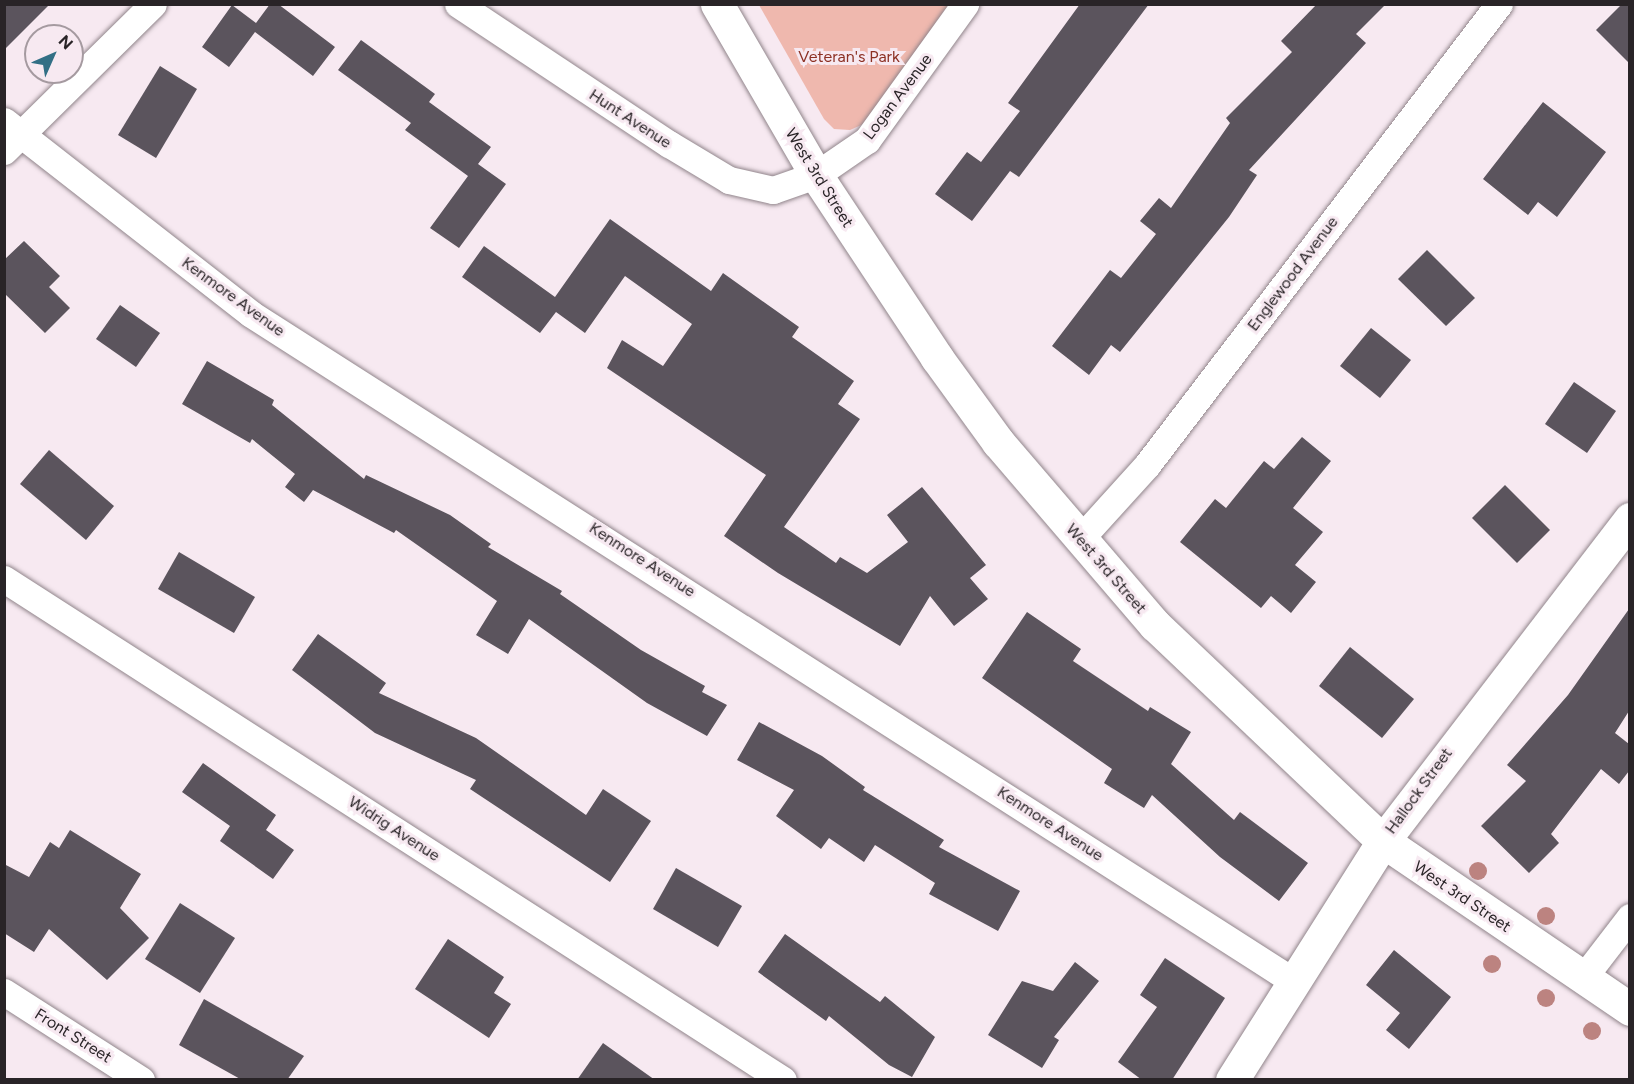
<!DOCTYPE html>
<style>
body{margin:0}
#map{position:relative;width:1634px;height:1084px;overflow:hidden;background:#f7e9f1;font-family:Figtree,sans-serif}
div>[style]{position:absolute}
.green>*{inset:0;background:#efb8ae}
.building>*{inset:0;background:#5b545d}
.roads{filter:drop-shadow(0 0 2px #91858b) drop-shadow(0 0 2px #91858b)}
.minor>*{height:27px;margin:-13.5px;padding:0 13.5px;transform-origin:13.5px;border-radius:13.5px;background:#fff}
.tertiary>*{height:33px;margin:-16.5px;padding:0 16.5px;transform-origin:16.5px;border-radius:16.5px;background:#fff}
.trees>*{width:18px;height:18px;margin:-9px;border-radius:50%;background:#bc8380}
span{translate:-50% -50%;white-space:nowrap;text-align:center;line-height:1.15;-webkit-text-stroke:6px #f7e9f1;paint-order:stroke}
.park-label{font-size:16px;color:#8c3023}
.street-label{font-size:16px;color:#292427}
.frame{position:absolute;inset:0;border:6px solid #292427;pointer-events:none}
.north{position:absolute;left:24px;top:24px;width:60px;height:60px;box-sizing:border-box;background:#f7e9f1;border:2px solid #a59aa0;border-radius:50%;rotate:45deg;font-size:16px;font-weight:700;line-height:24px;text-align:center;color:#292427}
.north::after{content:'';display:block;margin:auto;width:21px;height:27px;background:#326f85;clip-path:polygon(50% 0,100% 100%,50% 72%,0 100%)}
</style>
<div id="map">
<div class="green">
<div style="clip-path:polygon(759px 5px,948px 5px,866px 123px,850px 130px,834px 129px,824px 119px)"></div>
</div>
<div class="building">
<div style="clip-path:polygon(4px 4px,50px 4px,4px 50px)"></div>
<div style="clip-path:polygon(270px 4px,278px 4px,335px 47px,313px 76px,255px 32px,229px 67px,202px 47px,232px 5px,256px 23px)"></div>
<div style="clip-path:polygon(1080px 4px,1149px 4px,1019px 177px,1010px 171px,972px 221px,935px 194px,967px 152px,981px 162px,1020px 111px,1008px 103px)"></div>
<div style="clip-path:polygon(1317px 4px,1386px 4px,1356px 34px,1366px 43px,1249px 170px,1257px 175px,1229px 217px,1120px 352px,1111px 345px,1089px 375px,1052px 346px,1110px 270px,1121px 278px,1156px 234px,1140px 221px,1159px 198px,1171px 208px,1230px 123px,1226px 118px,1292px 52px,1281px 41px)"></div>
<div style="clip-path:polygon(1622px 4px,1629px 4px,1629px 63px,1596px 30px)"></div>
<div style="clip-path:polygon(361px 40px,435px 94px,429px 102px,491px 147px,478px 164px,506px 184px,459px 248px,430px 228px,468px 176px,405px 130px,411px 123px,338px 70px)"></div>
<div style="clip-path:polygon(160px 66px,197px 89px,156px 158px,118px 135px)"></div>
<div style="clip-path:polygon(1543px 102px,1606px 152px,1557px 217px,1538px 202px,1528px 215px,1483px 179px)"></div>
<div style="clip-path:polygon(610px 219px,711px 291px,723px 273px,799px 327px,792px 337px,854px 381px,838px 404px,860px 419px,784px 527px,836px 563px,840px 557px,867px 573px,908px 542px,887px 515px,922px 487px,986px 565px,970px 578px,988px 599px,954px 626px,930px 596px,900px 646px,778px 573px,724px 536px,766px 475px,607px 368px,622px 340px,663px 366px,692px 324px,625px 276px,585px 333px,556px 312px,540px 333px,462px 277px,484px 246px,555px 297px)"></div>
<div style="clip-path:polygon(24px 241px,60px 276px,49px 287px,70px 308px,45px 333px,4px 293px,4px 260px)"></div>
<div style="clip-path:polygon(1427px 250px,1475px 298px,1446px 326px,1398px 279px)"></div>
<div style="clip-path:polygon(120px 305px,160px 333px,136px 367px,96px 339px)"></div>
<div style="clip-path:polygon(1371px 328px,1411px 360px,1380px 398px,1340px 366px)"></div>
<div style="clip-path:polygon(207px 361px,274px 400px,272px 405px,364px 479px,366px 475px,450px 515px,491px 544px,488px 547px,562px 591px,560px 594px,641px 650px,705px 686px,702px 692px,727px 705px,707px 736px,647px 703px,529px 619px,508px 654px,476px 635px,497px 601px,396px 530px,394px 533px,313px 490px,304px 502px,285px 487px,295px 474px,252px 439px,250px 443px,182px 404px)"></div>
<div style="clip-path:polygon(1574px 382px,1616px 411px,1587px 453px,1545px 424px)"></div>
<div style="clip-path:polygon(1302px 437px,1331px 461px,1293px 508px,1323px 532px,1295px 565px,1316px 582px,1291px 613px,1271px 596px,1261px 608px,1180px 542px,1215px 499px,1226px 508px,1264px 461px,1274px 469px)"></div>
<div style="clip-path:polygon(49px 450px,114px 506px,86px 540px,20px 484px)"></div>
<div style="clip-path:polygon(1505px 485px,1550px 530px,1517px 563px,1472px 518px)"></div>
<div style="clip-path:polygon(179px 552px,255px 597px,234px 633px,158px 589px)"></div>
<div style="clip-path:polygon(1629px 609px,1629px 711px,1615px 733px,1629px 744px,1629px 771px,1619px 784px,1601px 769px,1551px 834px,1559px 843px,1529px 873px,1481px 826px,1526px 781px,1507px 765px,1568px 695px)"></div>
<div style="clip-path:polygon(1027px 612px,1081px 649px,1073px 661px,1148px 711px,1150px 707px,1191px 732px,1171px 764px,1234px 820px,1240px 812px,1308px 863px,1279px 901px,1220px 857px,1152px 795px,1144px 808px,1104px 783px,1112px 769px,982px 678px)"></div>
<div style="clip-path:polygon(318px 634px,386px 683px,379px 693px,476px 738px,586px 815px,603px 789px,651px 821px,610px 882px,470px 789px,476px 780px,375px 733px,292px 670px)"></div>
<div style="clip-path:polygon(1350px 647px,1414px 699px,1382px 738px,1319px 686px)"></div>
<div style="clip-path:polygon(759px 722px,822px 756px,865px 787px,863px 790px,944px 840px,939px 847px,1020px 891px,998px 931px,929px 894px,935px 883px,875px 845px,864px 862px,829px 838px,821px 849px,776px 816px,794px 790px,737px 760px)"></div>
<div style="clip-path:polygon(203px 763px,276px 815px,266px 830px,294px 850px,273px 879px,220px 841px,230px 826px,182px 792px)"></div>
<div style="clip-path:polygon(70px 830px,141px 874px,120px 908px,149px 938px,107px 980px,49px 929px,34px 952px,4px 933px,4px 864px,29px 877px,50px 842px,59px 848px)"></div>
<div style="clip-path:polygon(676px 868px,742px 906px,718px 947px,653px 909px)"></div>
<div style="clip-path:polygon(180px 903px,235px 938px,200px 993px,145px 959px)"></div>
<div style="clip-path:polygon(785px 934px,880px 1002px,885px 996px,935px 1037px,912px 1077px,889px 1065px,829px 1016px,826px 1021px,758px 972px)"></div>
<div style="clip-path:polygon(448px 939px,504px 977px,494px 993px,511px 1004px,489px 1038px,415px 989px)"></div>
<div style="clip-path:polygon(1394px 950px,1451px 997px,1409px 1049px,1386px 1030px,1400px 1013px,1366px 985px)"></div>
<div style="clip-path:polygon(1165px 958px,1225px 998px,1172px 1080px,1142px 1080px,1118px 1062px,1157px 1007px,1140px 995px)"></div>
<div style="clip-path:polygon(1075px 962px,1099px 981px,1054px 1037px,1059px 1040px,1042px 1068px,988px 1035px,1022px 981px,1053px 991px)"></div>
<div style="clip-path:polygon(204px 999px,304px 1056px,287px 1080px,242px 1080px,179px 1045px)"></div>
<div style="clip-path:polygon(603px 1043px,655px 1080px,577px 1080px)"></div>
</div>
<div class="roads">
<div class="minor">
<div style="left:458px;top:4px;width:253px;rotate:33.6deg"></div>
<div style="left:669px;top:144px;width:70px;rotate:31deg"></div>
<div style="left:729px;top:180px;width:45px;rotate:12.8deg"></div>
<div style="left:773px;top:190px;width:46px;rotate:-19.2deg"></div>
<div style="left:816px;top:175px;width:62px;rotate:-34.5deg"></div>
<div style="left:867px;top:140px;width:168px;rotate:-54.2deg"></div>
<div style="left:4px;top:121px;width:313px;rotate:38deg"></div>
<div style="left:251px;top:314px;width:1237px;rotate:32.62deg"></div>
<div style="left:4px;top:151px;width:209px;rotate:-44.6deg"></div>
<div style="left:1080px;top:539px;width:100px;rotate:-47.8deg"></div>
<div style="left:1147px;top:465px;width:580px;rotate:-52.64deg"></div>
<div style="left:4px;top:579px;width:926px;rotate:32.75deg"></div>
<div style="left:1583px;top:978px;width:77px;rotate:-52.4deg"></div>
<div style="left:4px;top:992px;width:163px;rotate:32.7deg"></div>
</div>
<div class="tertiary">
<div style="left:717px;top:4px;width:198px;rotate:59.9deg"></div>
<div style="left:816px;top:175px;width:219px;rotate:56.5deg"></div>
<div style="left:937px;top:358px;width:104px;rotate:54deg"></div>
<div style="left:998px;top:442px;width:241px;rotate:49.4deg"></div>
<div style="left:1155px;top:625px;width:314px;rotate:43.5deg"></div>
<div style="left:1383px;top:841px;width:299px;rotate:34.2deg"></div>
<div style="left:1232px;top:1080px;width:283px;rotate:-57.7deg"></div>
<div style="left:1383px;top:841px;width:406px;rotate:-52.5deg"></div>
</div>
</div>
<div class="trees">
<div style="left:1478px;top:871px"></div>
<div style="left:1546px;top:916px"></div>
<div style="left:1492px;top:964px"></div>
<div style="left:1546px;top:998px"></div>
<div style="left:1592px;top:1031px"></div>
</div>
<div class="park-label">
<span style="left:849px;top:57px">Veteran's Park</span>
</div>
<div class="street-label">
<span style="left:898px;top:97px;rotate:-53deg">Logan Avenue</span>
<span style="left:630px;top:119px;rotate:33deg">Hunt Avenue</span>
<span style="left:819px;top:178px;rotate:58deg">West 3rd Street</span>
<span style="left:1293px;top:274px;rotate:-53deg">Englewood Avenue</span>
<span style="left:233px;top:297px;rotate:36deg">Kenmore Avenue</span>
<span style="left:642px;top:560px;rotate:33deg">Kenmore Avenue</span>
<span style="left:1106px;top:569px;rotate:49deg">West 3rd Street</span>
<span style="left:1419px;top:791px;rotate:-54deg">Hallock Street</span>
<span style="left:1050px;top:824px;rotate:33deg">Kenmore Avenue</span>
<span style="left:394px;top:829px;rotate:33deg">Widrig Avenue</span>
<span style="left:1462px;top:897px;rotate:34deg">West 3rd Street</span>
<span style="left:73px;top:1036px;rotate:32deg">Front Street</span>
</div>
<div class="frame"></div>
<div class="north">N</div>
</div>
